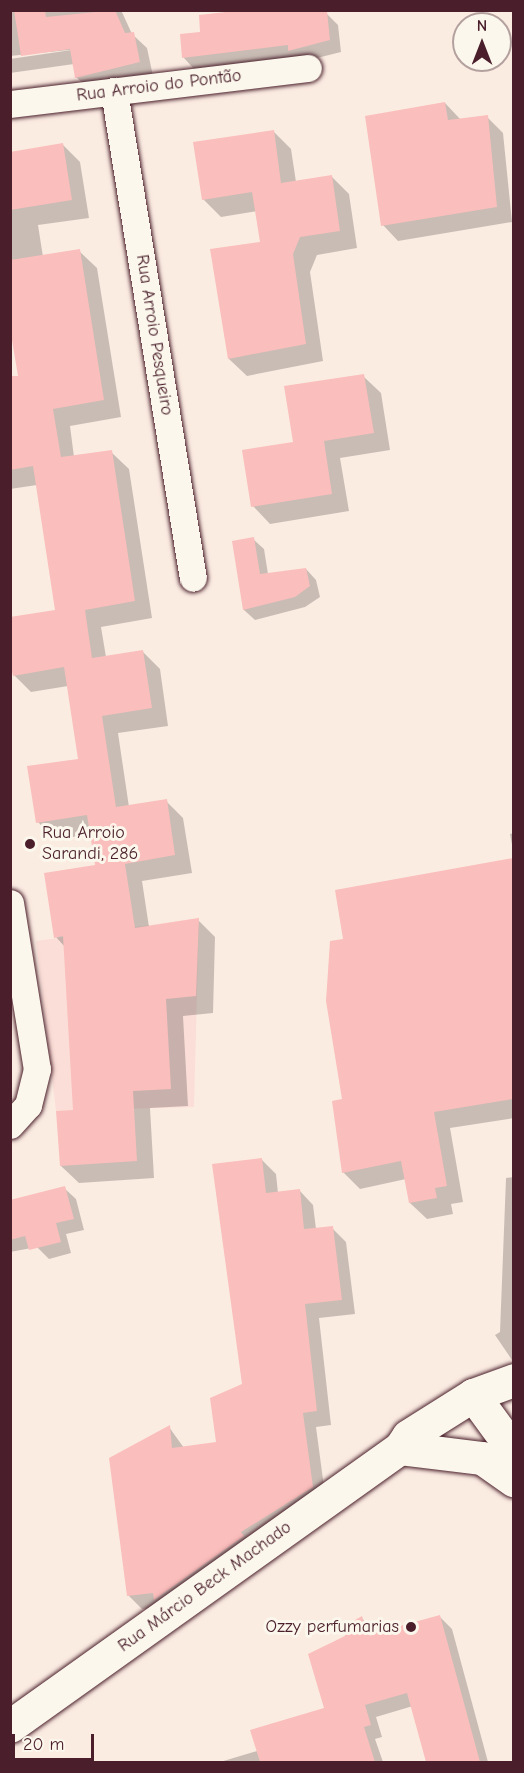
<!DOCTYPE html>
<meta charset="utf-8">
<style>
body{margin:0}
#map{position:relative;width:524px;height:1773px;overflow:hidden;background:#fbece2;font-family:"Comic Neue",sans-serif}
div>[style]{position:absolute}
.built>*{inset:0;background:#fbded7}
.shadow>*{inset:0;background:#0003}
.building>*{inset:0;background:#fabebc}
.roads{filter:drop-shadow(0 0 2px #4a1f2b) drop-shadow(0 0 2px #4a1f2b)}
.minor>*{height:27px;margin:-13.5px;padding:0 13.5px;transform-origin:13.5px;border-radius:13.5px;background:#fbf7ec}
.secondary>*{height:33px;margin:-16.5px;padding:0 16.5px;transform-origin:16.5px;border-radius:16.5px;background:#fbf7ec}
.dots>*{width:16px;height:16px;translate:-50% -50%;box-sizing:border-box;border:3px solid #fbf7ec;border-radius:50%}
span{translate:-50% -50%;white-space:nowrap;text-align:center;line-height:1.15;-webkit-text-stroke:6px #fbf7ec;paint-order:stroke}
.street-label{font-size:18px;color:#4a1f2b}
.poi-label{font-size:18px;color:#4a1f2b}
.left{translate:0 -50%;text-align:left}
.right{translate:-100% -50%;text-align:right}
.frame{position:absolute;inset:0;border:12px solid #4a1f2b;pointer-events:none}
.north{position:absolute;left:452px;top:12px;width:60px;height:60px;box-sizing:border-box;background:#fbf7ec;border:2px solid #b4a19f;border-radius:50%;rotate:0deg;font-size:16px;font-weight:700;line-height:24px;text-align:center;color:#4a1f2b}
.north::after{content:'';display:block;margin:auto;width:21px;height:27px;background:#4a1f2b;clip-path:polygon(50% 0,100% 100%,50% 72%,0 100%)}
.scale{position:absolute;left:12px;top:1734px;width:82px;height:27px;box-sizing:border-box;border:3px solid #4a1f2b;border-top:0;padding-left:8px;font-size:18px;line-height:21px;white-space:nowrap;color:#4a1f2b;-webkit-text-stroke:4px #fbf7ec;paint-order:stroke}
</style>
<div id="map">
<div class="built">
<div style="clip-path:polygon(199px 918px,194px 1107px,56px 1111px,36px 941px)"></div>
</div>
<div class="shadow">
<div style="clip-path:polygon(10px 10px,121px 10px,132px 34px,147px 48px,153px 76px,91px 91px,76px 77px,74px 64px,10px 73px,10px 59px,78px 49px,10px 56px)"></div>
<div style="clip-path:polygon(241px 10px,326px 13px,338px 25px,341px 52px,301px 62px,195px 70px,184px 58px,181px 35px,202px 33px)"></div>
<div style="clip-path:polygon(445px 103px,461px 120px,487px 117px,503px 133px,512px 222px,398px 241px,383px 225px)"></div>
<div style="clip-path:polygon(273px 131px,291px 149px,296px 182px,331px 176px,349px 194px,357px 248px,317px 255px,310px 272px,323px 361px,247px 376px,229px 359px,261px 243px,257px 211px,221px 217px,203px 199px)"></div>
<div style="clip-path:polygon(63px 145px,80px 162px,89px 218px,38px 225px,43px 257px,79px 251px,97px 268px,121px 417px,70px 426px,74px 457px,111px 452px,129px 469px,152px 618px,101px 627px,106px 657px,142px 651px,160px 669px,168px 726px,118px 733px,129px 807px,166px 801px,183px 818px,192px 873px,142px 881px,149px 927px,198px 920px,215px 937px,213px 1013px,183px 1016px,188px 1106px,150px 1108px,154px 1178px,79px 1183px,61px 1166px,74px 1111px,65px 947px,56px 937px,97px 866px,91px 834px,55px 840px,38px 822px,79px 760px,68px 686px,31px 692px,14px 675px,56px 611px,37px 485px,10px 489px,10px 413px,25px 411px,10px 320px,10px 153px)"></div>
<div style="clip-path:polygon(363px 376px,381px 393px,390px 450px,340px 458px,349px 511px,270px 524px,253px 506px,295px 443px)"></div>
<div style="clip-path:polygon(253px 539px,264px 549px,268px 574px,306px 569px,316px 580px,320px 597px,305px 607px,255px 620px,244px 610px)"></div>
<div style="clip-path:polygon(514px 833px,514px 855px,510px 834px)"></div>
<div style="clip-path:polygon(514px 859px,514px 1118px,450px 1128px,463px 1202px,451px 1204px,453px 1214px,427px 1219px,410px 1203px,406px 1179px,360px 1189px,343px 1172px,345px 940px,337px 891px)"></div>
<div style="clip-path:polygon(262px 1160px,276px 1174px,278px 1193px,299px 1190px,313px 1205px,316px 1229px,332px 1228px,346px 1242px,355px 1314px,319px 1318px,331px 1425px,316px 1427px,326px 1502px,162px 1607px,142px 1609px,128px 1595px,169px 1427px,184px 1448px,217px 1443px,243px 1385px)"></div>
<div style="clip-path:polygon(514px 1177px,514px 1363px,495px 1335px,500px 1332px,506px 1178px)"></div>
<div style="clip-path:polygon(64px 1188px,76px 1199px,84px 1230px,66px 1234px,71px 1253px,49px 1259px,37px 1247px,10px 1252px,10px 1202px)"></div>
<div style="clip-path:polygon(440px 1617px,452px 1629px,488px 1762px,428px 1762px,413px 1706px,376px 1717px,382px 1737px,375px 1739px,383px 1762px,220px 1762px,257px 1751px,326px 1709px,347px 1636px,362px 1618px,375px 1634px)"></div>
</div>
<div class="building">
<div style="clip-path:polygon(14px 10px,45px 10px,46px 17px,115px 10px,125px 33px,134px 32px,140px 62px,75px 78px,70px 49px,21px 56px)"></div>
<div style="clip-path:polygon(243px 10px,327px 11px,330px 40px,288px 51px,288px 45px,182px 58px,180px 34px,200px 32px,199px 15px)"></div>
<div style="clip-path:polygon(445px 102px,448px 120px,488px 115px,497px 207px,381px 226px,365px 116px)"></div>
<div style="clip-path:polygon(274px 130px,281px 183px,332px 175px,340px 231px,300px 237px,293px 254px,306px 344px,228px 359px,210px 249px,260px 242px,252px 192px,202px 200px,193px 142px)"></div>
<div style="clip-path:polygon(63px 143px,72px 200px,10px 210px,10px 152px)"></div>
<div style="clip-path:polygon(80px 249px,104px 400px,53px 409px,61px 457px,112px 450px,135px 601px,85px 610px,92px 658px,143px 650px,152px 708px,102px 716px,116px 807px,167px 799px,175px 855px,125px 864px,135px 928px,199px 918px,196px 996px,166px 999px,171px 1089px,133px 1091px,137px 1161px,60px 1166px,56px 1111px,73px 1110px,63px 936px,54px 938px,44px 873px,95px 865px,87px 815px,36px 823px,27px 766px,78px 759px,64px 667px,13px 676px,10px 662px,10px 617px,55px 610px,33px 466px,10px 470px,10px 376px,18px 376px,10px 328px,10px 260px)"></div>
<div style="clip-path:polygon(364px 374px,374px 433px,324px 441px,332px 494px,251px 507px,242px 450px,293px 442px,284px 386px)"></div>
<div style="clip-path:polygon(254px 537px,260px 574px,306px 568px,310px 586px,295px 597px,243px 610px,232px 541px)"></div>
<div style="clip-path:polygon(513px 858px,513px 1099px,434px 1112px,447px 1186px,435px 1188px,437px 1198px,409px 1203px,401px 1161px,342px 1173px,332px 1101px,342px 1099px,326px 1001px,330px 941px,343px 939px,335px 890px)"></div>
<div style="clip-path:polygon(262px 1158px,266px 1193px,300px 1189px,304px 1229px,333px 1226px,342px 1300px,305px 1304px,317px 1411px,303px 1413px,313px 1487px,241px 1532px,244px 1536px,154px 1600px,153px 1593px,127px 1596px,109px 1458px,170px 1425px,172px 1448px,216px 1442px,210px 1398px,242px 1384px,212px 1164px)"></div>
<div style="clip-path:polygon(65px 1186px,74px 1219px,56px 1223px,61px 1242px,29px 1250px,25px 1236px,10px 1240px,10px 1200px)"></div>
<div style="clip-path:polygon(440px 1615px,480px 1762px,426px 1762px,407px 1693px,365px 1705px,371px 1725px,364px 1727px,375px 1762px,260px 1762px,250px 1730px,324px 1708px,308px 1654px,345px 1636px,343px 1627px,362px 1616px,367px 1635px)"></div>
</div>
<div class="roads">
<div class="minor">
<div style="left:114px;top:91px;width:493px;rotate:80.8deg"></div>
<div style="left:10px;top:104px;width:300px;rotate:-6.9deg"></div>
<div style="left:10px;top:903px;width:168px;rotate:80.8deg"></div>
<div style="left:37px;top:1069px;width:37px;rotate:104deg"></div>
<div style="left:28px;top:1105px;width:27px;rotate:132deg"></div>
</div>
<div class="secondary">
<div style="left:473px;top:1395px;width:69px;rotate:53.8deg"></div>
<div style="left:400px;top:1448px;width:83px;rotate:7deg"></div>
<div style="left:482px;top:1458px;width:39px;rotate:35deg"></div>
<div style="left:10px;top:1726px;width:479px;rotate:-35.5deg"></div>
<div style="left:400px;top:1448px;width:14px;rotate:-56deg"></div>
<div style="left:408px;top:1436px;width:77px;rotate:-32.2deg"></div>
<div style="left:473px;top:1395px;width:44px;rotate:-20.1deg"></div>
</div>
</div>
<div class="dots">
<div style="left:30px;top:844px;background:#4a1f2b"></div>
<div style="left:411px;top:1627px;background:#4a1f2b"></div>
</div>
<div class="street-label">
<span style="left:159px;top:86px;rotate:-7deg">Rua Arroio do Pontão</span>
<span style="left:154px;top:335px;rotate:81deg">Rua Arroio Pesqueiro</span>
<span style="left:205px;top:1587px;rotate:-36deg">Rua Márcio Beck Machado</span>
</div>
<div class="poi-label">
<span class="left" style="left:42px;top:844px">Rua Arroio<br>Sarandi, 286</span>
<span class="right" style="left:399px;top:1627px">Ozzy perfumarias</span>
</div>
<div class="frame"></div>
<div class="north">N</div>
<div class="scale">20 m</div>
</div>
